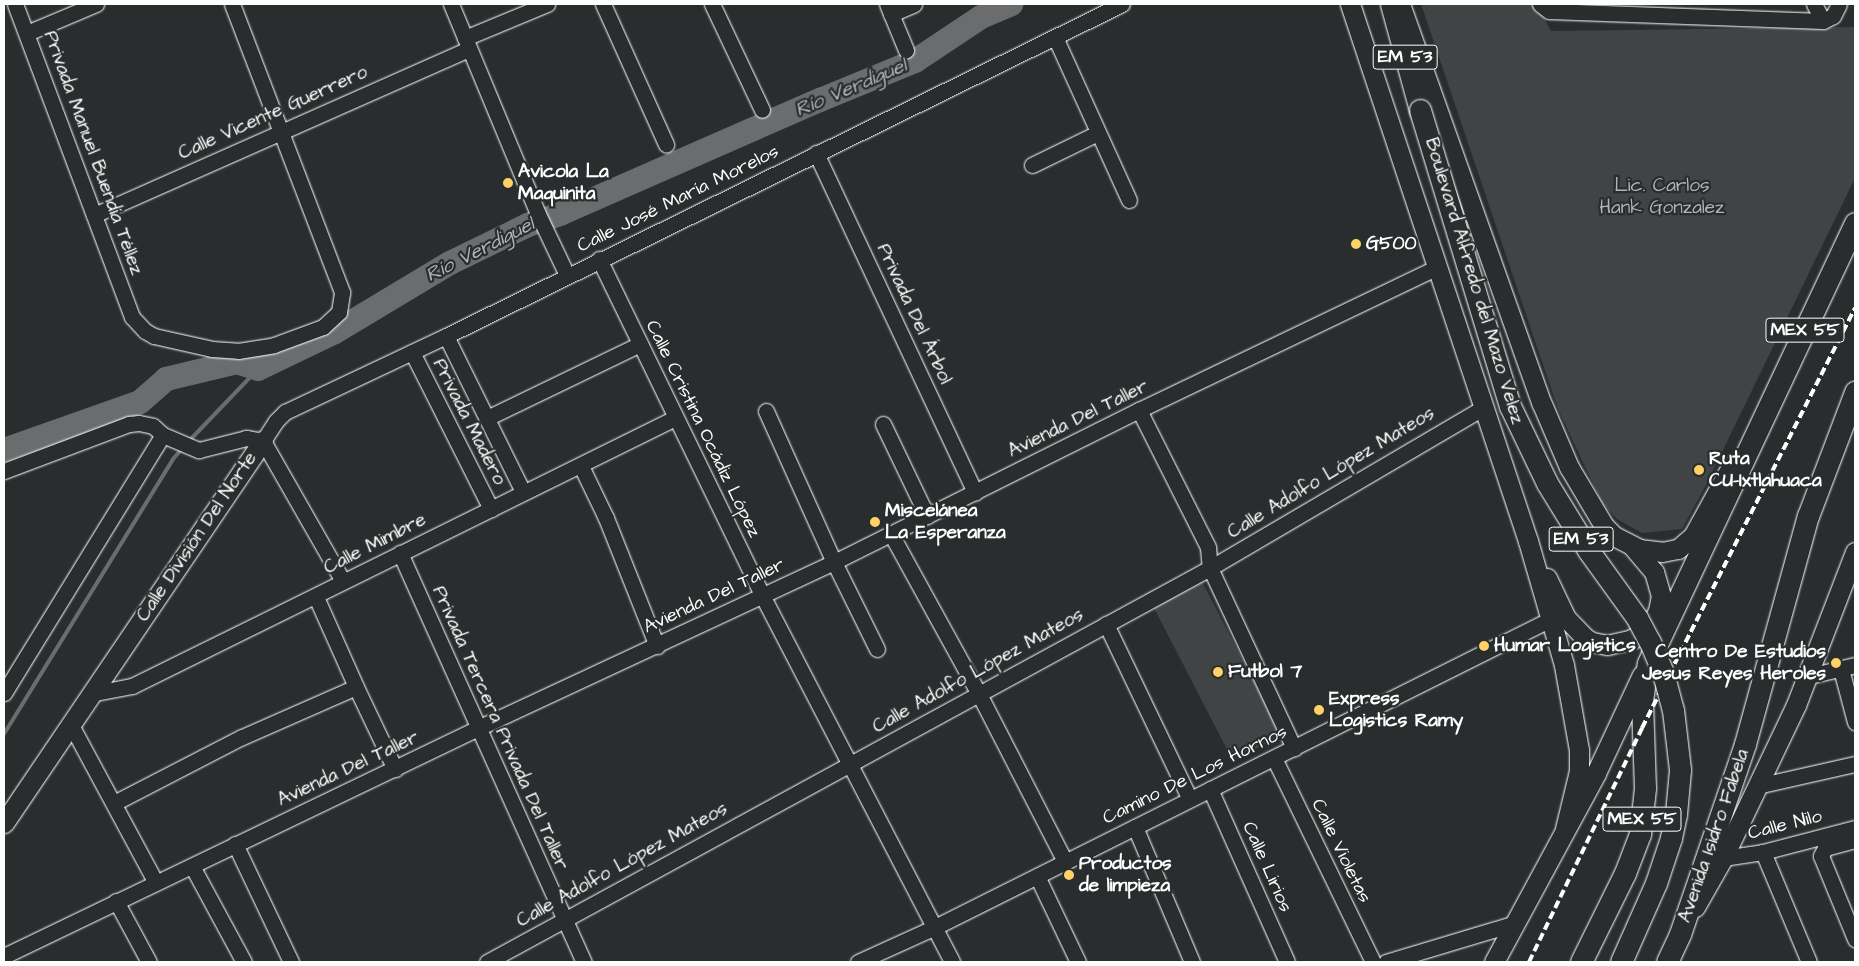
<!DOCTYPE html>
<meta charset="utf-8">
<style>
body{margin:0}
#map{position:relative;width:1859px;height:966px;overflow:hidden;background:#2a2d2e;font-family:"Architects Daughter",sans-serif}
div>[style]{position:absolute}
.green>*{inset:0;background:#414445}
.stream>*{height:4px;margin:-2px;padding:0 2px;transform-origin:2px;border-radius:2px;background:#6a6c6d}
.river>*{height:24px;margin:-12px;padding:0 12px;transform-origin:12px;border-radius:12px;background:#6a6c6d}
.roads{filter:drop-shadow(0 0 1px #fff) drop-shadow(0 0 1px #fff)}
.minor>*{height:15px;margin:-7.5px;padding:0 7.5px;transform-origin:7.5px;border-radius:7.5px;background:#2a2d2e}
.major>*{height:19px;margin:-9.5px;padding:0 9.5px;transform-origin:9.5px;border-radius:9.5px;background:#2a2d2e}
.highway>*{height:21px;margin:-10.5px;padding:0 10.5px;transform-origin:10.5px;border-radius:10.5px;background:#2a2d2e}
.rail>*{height:4px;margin-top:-2px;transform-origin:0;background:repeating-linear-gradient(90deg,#fff 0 8px,transparent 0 12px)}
.bridges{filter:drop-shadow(0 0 1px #fff) drop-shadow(0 0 1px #fff)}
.highway-bridge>*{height:21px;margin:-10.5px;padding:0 10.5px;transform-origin:10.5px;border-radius:10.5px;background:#2a2d2e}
.dots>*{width:14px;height:14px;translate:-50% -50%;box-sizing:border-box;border:2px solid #2a2d2e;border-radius:50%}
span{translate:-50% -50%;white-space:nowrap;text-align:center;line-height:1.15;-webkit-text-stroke:4.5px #2a2d2e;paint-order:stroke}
.shield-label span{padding:1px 4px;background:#2a2d2e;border:1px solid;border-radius:4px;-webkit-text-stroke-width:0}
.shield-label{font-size:18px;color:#fff;font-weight:700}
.street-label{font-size:19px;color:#fff}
.poi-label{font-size:19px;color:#fff;font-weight:700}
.left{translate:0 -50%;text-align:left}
.right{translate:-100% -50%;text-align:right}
.park-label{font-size:19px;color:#b3b4b5}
.water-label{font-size:20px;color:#b4b6b6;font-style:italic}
.frame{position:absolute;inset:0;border:5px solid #fff;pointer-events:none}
</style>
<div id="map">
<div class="green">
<div style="clip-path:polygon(1421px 4px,1536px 4px,1551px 31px,1855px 27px,1855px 178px,1706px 485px,1682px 529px,1642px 533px,1617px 519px,1602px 503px,1558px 409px)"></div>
<div style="clip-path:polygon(1200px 578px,1282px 735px,1233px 761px,1154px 608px)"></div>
</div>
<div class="stream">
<div style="left:189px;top:441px;width:100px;rotate:-46.2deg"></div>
<div style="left:4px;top:734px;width:323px;rotate:-58.4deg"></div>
<div style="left:173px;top:459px;width:15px;rotate:-48deg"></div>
</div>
<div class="river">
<div style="left:4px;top:450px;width:144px;rotate:-19.4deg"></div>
<div style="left:140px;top:402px;width:35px;rotate:-41deg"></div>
<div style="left:166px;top:379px;width:73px;rotate:-13.5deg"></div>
<div style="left:237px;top:362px;width:22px;rotate:18deg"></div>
<div style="left:258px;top:369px;width:85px;rotate:-25.7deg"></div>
<div style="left:335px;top:332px;width:134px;rotate:-31deg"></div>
<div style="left:450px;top:263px;width:87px;rotate:-26deg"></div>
<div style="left:528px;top:225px;width:36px;rotate:-19deg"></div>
<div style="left:562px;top:213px;width:282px;rotate:-23.7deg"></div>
<div style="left:820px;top:100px;width:103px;rotate:-22.3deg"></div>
<div style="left:915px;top:61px;width:79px;rotate:-33.7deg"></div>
<div style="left:981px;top:17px;width:33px;rotate:-23deg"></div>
</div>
<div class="roads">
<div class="minor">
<div style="left:15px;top:4px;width:334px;rotate:69.5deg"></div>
<div style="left:132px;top:317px;width:19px;rotate:47deg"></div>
<div style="left:145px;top:331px;width:10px;rotate:29deg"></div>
<div style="left:154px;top:336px;width:59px;rotate:12.6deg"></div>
<div style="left:212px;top:349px;width:26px;rotate:4deg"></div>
<div style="left:238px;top:351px;width:36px;rotate:-9deg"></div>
<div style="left:274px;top:345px;width:52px;rotate:-20.2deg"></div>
<div style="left:323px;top:327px;width:22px;rotate:-43deg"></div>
<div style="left:339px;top:312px;width:20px;rotate:-81deg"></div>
<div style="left:342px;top:292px;width:308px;rotate:-110.9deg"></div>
<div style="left:451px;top:4px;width:227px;rotate:67.5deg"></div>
<div style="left:538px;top:214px;width:68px;rotate:64.6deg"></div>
<div style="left:603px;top:4px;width:154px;rotate:65.8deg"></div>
<div style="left:712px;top:4px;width:117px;rotate:64.7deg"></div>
<div style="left:887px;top:4px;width:50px;rotate:67.6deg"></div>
<div style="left:1540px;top:4px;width:11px;rotate:38deg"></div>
<div style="left:1549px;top:11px;width:274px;rotate:2.1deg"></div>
<div style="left:1823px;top:21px;width:11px;rotate:-27deg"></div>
<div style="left:1833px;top:16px;width:13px;rotate:-63deg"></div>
<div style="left:1814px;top:4px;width:19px;rotate:62deg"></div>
<div style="left:891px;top:14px;width:25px;rotate:-23deg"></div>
<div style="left:27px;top:33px;width:75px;rotate:-22.8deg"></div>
<div style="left:1055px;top:37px;width:179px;rotate:65.6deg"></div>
<div style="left:465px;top:38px;width:89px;rotate:-22.5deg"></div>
<div style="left:816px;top:153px;width:375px;rotate:64.9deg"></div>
<div style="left:1032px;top:165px;width:73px;rotate:-25.9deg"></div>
<div style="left:94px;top:215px;width:410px;rotate:-23.9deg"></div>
<div style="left:599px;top:259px;width:373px;rotate:64.1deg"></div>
<div style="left:762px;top:595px;width:413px;rotate:62.6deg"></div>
<div style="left:446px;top:336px;width:174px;rotate:63.7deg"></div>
<div style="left:412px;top:352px;width:176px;rotate:63.3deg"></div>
<div style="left:1139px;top:410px;width:153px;rotate:63.3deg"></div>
<div style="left:1208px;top:547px;width:21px;rotate:85deg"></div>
<div style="left:1210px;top:568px;width:199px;rotate:65deg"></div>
<div style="left:766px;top:411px;width:166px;rotate:65.8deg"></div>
<div style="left:834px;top:562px;width:97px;rotate:63.7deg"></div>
<div style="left:487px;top:418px;width:170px;rotate:-25.8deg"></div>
<div style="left:883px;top:424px;width:102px;rotate:64.4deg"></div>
<div style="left:263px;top:441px;width:24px;rotate:-57deg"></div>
<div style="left:276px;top:421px;width:13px;rotate:-45deg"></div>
<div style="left:285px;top:412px;width:178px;rotate:-25.3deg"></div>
<div style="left:446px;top:336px;width:753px;rotate:-26.16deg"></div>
<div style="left:263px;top:441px;width:161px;rotate:60.3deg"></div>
<div style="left:581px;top:466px;width:58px;rotate:64.3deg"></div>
<div style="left:606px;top:518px;width:138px;rotate:68.3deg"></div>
<div style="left:4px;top:471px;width:134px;rotate:-20.6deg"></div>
<div style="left:129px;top:424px;width:10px;rotate:-6deg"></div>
<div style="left:139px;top:423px;width:14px;rotate:12deg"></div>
<div style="left:153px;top:426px;width:13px;rotate:42deg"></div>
<div style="left:163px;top:435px;width:39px;rotate:23deg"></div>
<div style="left:199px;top:450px;width:49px;rotate:-14.3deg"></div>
<div style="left:246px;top:438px;width:17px;rotate:10deg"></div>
<div style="left:891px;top:534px;width:183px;rotate:61.2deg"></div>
<div style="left:979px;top:694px;width:188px;rotate:62.8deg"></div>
<div style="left:400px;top:553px;width:448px;rotate:65.8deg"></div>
<div style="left:316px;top:597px;width:98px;rotate:66deg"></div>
<div style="left:356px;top:687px;width:91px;rotate:64.6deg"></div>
<div style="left:1106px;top:624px;width:194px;rotate:64.4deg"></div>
<div style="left:1841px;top:669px;width:55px;rotate:75.2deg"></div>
<div style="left:1809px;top:676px;width:47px;rotate:-13.4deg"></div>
<div style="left:4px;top:693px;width:303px;rotate:-58.4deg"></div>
<div style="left:90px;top:694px;width:43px;rotate:-10.8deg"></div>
<div style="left:132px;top:686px;width:606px;rotate:-26.27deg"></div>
<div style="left:71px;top:725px;width:179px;rotate:61.7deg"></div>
<div style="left:1274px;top:758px;width:227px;rotate:64.1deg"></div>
<div style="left:1757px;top:786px;width:100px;rotate:-12.7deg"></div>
<div style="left:1210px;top:789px;width:189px;rotate:66deg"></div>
<div style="left:114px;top:803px;width:144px;rotate:-27.3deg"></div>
<div style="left:242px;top:737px;width:124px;rotate:-23.7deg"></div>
<div style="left:1135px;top:827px;width:147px;rotate:67.1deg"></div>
<div style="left:1855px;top:840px;width:31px;rotate:165deg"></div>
<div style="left:1825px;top:848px;width:9px;rotate:117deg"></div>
<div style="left:1821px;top:856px;width:90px;rotate:67.7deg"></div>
<div style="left:235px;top:844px;width:131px;rotate:64.6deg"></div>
<div style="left:1763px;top:852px;width:119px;rotate:67.3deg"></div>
<div style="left:1723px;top:858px;width:40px;rotate:-8.5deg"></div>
<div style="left:1763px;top:852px;width:95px;rotate:-14.6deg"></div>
<div style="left:192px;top:866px;width:109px;rotate:61.6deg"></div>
<div style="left:1037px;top:876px;width:95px;rotate:64.5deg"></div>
<div style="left:116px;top:901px;width:69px;rotate:61.6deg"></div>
<div style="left:4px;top:956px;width:526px;rotate:-25.69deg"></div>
<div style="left:478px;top:728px;width:393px;rotate:-25deg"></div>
<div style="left:834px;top:562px;width:341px;rotate:-26.5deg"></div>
<div style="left:1139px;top:410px;width:331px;rotate:-25.6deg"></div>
<div style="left:487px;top:962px;width:823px;rotate:-28.59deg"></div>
<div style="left:1210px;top:568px;width:318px;rotate:-30.4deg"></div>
<div style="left:858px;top:962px;width:85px;rotate:-24.4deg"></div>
<div style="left:935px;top:927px;width:686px;rotate:-26.57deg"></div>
<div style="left:1386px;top:962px;width:133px;rotate:-16.7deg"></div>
</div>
<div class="major">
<div style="left:1350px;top:4px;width:566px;rotate:71.66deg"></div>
<div style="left:1528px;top:541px;width:129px;rotate:73.8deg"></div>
<div style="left:1564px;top:665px;width:86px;rotate:80deg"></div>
<div style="left:1579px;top:750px;width:21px;rotate:90deg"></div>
<div style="left:1579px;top:771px;width:60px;rotate:103.6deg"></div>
<div style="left:1400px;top:4px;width:424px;rotate:70.5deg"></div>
<div style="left:1542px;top:404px;width:69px;rotate:66.8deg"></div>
<div style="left:1569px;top:467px;width:69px;rotate:59.3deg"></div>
<div style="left:1604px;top:526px;width:14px;rotate:45deg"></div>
<div style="left:1614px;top:536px;width:28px;rotate:27deg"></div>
<div style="left:1639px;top:549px;width:23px;rotate:7deg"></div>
<div style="left:1662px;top:552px;width:16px;rotate:-11deg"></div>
<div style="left:1678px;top:549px;width:20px;rotate:-41deg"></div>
<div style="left:1693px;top:536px;width:81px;rotate:-61.2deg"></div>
<div style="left:1547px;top:578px;width:44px;rotate:64.6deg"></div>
<div style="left:1566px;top:618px;width:28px;rotate:46deg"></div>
<div style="left:1585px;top:638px;width:8px;rotate:30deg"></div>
<div style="left:1592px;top:642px;width:15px;rotate:11deg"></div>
<div style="left:1607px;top:645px;width:26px;rotate:-13deg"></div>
<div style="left:1632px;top:639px;width:22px;rotate:-36deg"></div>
<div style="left:1650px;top:626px;width:17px;rotate:-62deg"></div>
<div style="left:1658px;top:611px;width:15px;rotate:-79deg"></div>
<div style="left:1661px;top:596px;width:25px;rotate:-106deg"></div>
<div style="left:1654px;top:572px;width:34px;rotate:-130deg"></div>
<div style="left:4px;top:823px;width:462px;rotate:-55.9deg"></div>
<div style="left:1695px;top:907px;width:56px;rotate:-60.3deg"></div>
<div style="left:1723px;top:858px;width:170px;rotate:-64.5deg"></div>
<div style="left:1796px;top:705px;width:164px;rotate:-68.9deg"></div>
<div style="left:1494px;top:962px;width:215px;rotate:-61.6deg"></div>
<div style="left:1596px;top:773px;width:108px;rotate:-64.9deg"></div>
</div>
<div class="highway">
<div style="left:1391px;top:4px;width:110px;rotate:74.7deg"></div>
<div style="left:1581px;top:962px;width:99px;rotate:-63.7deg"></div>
<div style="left:1625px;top:873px;width:42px;rotate:-69deg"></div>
<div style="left:1640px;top:834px;width:46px;rotate:-83.8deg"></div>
<div style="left:1645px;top:788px;width:88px;rotate:-92deg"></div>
<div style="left:1642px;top:700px;width:37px;rotate:-81deg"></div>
<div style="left:1648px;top:663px;width:486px;rotate:-64.8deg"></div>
<div style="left:1667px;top:962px;width:31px;rotate:-65deg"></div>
<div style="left:1680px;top:934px;width:201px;rotate:-71.1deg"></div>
<div style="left:1745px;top:744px;width:237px;rotate:-74.6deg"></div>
<div style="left:1808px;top:516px;width:133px;rotate:-69.2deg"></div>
</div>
</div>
<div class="rail">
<div style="left:1529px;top:962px;width:260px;rotate:-64.2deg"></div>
<div style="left:1642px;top:728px;width:471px;rotate:-63.1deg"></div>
</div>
<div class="bridges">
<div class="highway-bridge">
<div style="left:1420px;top:110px;width:309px;rotate:73.1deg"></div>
<div style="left:1510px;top:406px;width:85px;rotate:64.3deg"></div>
<div style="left:1547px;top:483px;width:79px;rotate:58.5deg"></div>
<div style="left:1588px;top:550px;width:84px;rotate:54.2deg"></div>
<div style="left:1637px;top:618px;width:27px;rotate:62deg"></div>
<div style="left:1650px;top:642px;width:34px;rotate:67deg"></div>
<div style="left:1663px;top:673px;width:38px;rotate:75deg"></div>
<div style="left:1673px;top:710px;width:60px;rotate:83.3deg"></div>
<div style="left:1680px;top:770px;width:44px;rotate:95.2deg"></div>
<div style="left:1676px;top:814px;width:25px;rotate:102deg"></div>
<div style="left:1671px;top:838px;width:47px;rotate:108.4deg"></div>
<div style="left:1656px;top:883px;width:86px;rotate:113.9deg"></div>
</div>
</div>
<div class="dots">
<div style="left:508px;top:183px;background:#ffd166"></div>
<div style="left:1356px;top:244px;background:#ffd166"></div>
<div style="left:1699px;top:470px;background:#ffd166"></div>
<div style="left:875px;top:522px;background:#ffd166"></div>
<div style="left:1484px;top:646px;background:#ffd166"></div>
<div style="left:1836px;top:663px;background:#ffd166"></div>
<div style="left:1218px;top:672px;background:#ffd166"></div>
<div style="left:1319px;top:710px;background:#ffd166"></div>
<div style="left:1069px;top:875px;background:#ffd166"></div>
</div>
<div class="shield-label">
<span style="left:1405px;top:57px">EM 53</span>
<span style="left:1805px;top:330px">MEX 55</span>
<span style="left:1581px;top:539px">EM 53</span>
<span style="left:1642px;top:819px">MEX 55</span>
</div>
<div class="street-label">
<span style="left:273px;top:113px;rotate:-24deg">Calle Vicente Guerrero</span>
<span style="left:93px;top:153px;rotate:70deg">Privada Manuel Buendía Téllez</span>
<span style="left:678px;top:199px;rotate:-26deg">Calle José María Morelos</span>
<span style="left:1474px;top:281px;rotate:73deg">Boulevard Alfredo del Mazo Velez</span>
<span style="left:914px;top:314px;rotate:65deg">Privada Del Árbol</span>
<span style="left:1078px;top:419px;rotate:-26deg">Avienda Del Taller</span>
<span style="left:469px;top:422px;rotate:63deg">Privada Madero</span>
<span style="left:703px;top:429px;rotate:64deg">Calle Cristina Ocádiz López</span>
<span style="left:1331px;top:473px;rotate:-31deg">Calle Adolfo López Mateos</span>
<span style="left:197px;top:537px;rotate:-56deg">Calle División Del Norte</span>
<span style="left:375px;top:544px;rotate:-27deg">Calle Mimbre</span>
<span style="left:714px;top:596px;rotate:-25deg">Avienda Del Taller</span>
<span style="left:978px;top:671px;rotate:-29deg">Calle Adolfo López Mateos</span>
<span style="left:500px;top:728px;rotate:66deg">Privada Tercera Privada Del Taller</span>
<span style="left:348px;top:769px;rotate:-25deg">Avienda Del Taller</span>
<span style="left:1195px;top:775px;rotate:-26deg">Camino De Los Hornos</span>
<span style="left:1785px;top:825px;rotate:-14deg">Calle Nilo</span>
<span style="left:1714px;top:836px;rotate:-71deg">Avenida Isidro Fabela</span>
<span style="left:1341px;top:851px;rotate:64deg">Calle Violetas</span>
<span style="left:622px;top:865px;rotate:-29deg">Calle Adolfo López Mateos</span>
<span style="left:1267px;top:867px;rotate:66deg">Calle Lirios</span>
</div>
<div class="poi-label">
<span class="left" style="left:518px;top:183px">Avicola La<br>Maquinita</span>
<span class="left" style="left:1366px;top:244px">G500</span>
<span class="left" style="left:1709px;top:470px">Ruta<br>CU-Ixtlahuaca</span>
<span class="left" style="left:885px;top:522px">Miscelánea<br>La Esperanza</span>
<span class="left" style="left:1494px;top:646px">Humar Logistics</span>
<span class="right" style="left:1826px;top:663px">Centro De Estudios<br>Jesus Reyes Heroles</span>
<span class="left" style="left:1228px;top:672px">Futbol 7</span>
<span class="left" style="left:1329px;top:710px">Express<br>Logistics Ramy</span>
<span class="left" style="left:1079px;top:875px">Productos<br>de limpieza</span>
</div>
<div class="park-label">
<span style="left:1662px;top:197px">Lic. Carlos<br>Hank Gonzalez</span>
</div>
<div class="water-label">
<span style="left:851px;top:88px;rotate:-23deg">Río Verdiguel</span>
<span style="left:480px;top:250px;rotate:-27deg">Río Verdiguel</span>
</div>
<div class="frame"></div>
</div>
